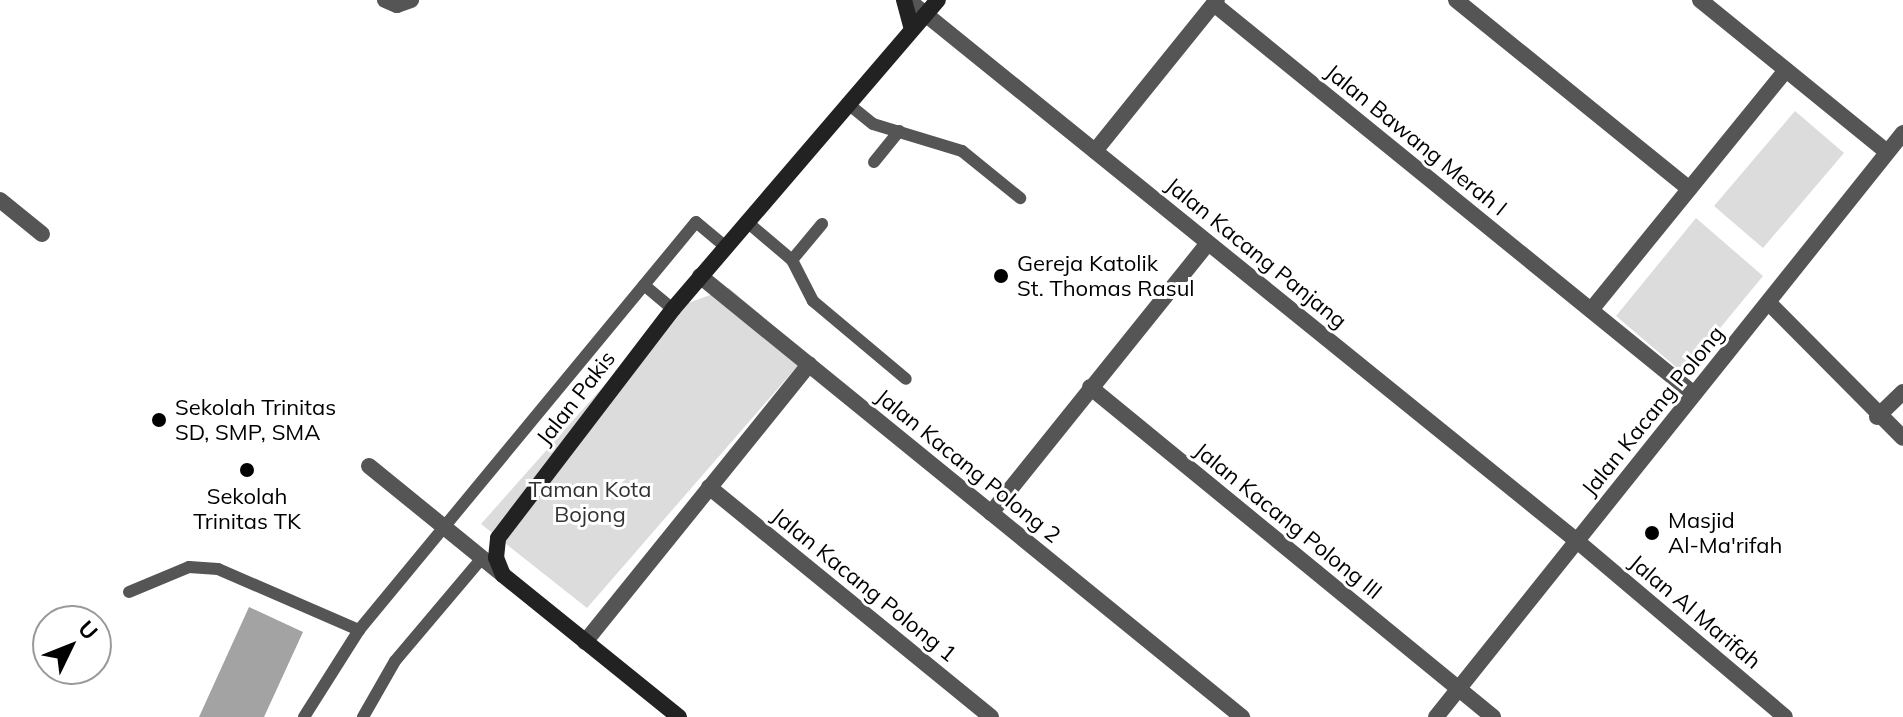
<!DOCTYPE html>
<style>
body{margin:0}
#map{position:relative;width:1903px;height:717px;overflow:hidden;background:#fff;font-family:Mulish,sans-serif}
div>[style]{position:absolute}
.green>*{inset:0;background:#dcdcdc}
.water>*{inset:0;background:#a3a3a3}
.lane>*{height:12px;margin:-6px;padding:0 6px;transform-origin:6px;border-radius:6px;background:#555}
.street>*{height:16px;margin:-8px;padding:0 8px;transform-origin:8px;border-radius:8px;background:#555}
.secondary>*{height:16px;margin:-8px;padding:0 8px;transform-origin:8px;border-radius:8px;background:#222}
.dots>*{width:22px;height:22px;translate:-50% -50%;box-sizing:border-box;border:4px solid #fff;border-radius:50%}
span{translate:-50% -50%;white-space:nowrap;text-align:center;line-height:1.15;-webkit-text-stroke:6px #fff;paint-order:stroke}
.street-label{font-size:22px;color:#000}
.poi-label{font-size:22px;color:#000}
.left{translate:0 -50%;text-align:left}
.park-label{font-size:22px;color:#333}
.north{position:absolute;left:32px;top:605px;width:80px;height:80px;box-sizing:border-box;background:#fff;border:2px solid #999;border-radius:50%;rotate:47deg;font-size:22px;font-weight:700;line-height:32px;text-align:center;color:#000}
.north::after{content:'';display:block;margin:auto;width:28px;height:36px;background:#000;clip-path:polygon(50% 0,100% 100%,50% 72%,0 100%)}
</style>
<div id="map">
<div class="green">
<div style="clip-path:polygon(1795px 111px,1844px 153px,1763px 248px,1714px 206px)"></div>
<div style="clip-path:polygon(1696px 218px,1763px 276px,1683px 373px,1616px 316px)"></div>
<div style="clip-path:polygon(729px 288px,807px 355px,587px 608px,481px 524px,672px 309px)"></div>
</div>
<div class="water">
<div style="clip-path:polygon(249px 607px,303px 632px,264px 717px,199px 717px)"></div>
</div>
<div class="lane">
<div style="left:847px;top:103px;width:33px;rotate:39deg"></div>
<div style="left:873px;top:124px;width:93px;rotate:16.9deg"></div>
<div style="left:962px;top:151px;width:75px;rotate:39deg"></div>
<div style="left:874px;top:162px;width:40px;rotate:-51deg"></div>
<div style="left:746px;top:221px;width:60px;rotate:40.3deg"></div>
<div style="left:792px;top:260px;width:46px;rotate:62.9deg"></div>
<div style="left:813px;top:301px;width:121px;rotate:40deg"></div>
<div style="left:792px;top:260px;width:47px;rotate:-50.2deg"></div>
<div style="left:644px;top:285px;width:38px;rotate:40deg"></div>
<div style="left:129px;top:592px;width:65px;rotate:-22.6deg"></div>
<div style="left:189px;top:567px;width:29px;rotate:4deg"></div>
<div style="left:218px;top:569px;width:154px;rotate:23.4deg"></div>
<div style="left:304px;top:717px;width:103px;rotate:-57.7deg"></div>
<div style="left:359px;top:630px;width:529px;rotate:-50.44deg"></div>
<div style="left:696px;top:222px;width:38px;rotate:40deg"></div>
<div style="left:363px;top:717px;width:64px;rotate:-60.3deg"></div>
<div style="left:395px;top:661px;width:135px;rotate:-49.8deg"></div>
</div>
<div class="street">
<div style="left:385px;top:0;width:13px;rotate:23deg"></div>
<div style="left:397px;top:5px;width:15px;rotate:-20deg"></div>
<div style="left:908px;top:0;width:860px;rotate:38.96deg"></div>
<div style="left:1577px;top:541px;width:272px;rotate:40.2deg"></div>
<div style="left:1456px;top:0;width:300px;rotate:39deg"></div>
<div style="left:1700px;top:0;width:241px;rotate:39.1deg"></div>
<div style="left:1214px;top:4px;width:618px;rotate:39.09deg"></div>
<div style="left:1095px;top:151px;width:194px;rotate:-51.1deg"></div>
<div style="left:0;top:200px;width:54px;rotate:39deg"></div>
<div style="left:700px;top:276px;width:699px;rotate:39.13deg"></div>
<div style="left:1769px;top:303px;width:190px;rotate:45.2deg"></div>
<div style="left:1591px;top:310px;width:309px;rotate:-50.9deg"></div>
<div style="left:1090px;top:387px;width:521px;rotate:39.31deg"></div>
<div style="left:1877px;top:417px;width:36px;rotate:-44deg"></div>
<div style="left:369px;top:466px;width:173px;rotate:39.1deg"></div>
<div style="left:709px;top:487px;width:364px;rotate:39.2deg"></div>
<div style="left:991px;top:513px;width:346px;rotate:-51.2deg"></div>
<div style="left:585px;top:642px;width:357px;rotate:-51.1deg"></div>
<div style="left:1436px;top:717px;width:748px;rotate:-51.35deg"></div>
</div>
<div class="secondary">
<div style="left:904px;top:0;width:28px;rotate:75deg"></div>
<div style="left:679px;top:717px;width:226px;rotate:-141.1deg"></div>
<div style="left:503px;top:575px;width:18px;rotate:-112deg"></div>
<div style="left:496px;top:558px;width:20px;rotate:-84deg"></div>
<div style="left:498px;top:538px;width:288px;rotate:-52.6deg"></div>
<div style="left:673px;top:309px;width:407px;rotate:-49.4deg"></div>
</div>
<div class="dots">
<div style="left:1001px;top:276px;background:#000"></div>
<div style="left:159px;top:420px;background:#000"></div>
<div style="left:247px;top:470px;background:#000"></div>
<div style="left:1652px;top:533px;background:#000"></div>
</div>
<div class="street-label">
<span style="left:1416px;top:140px;rotate:39deg">Jalan Bawang Merah I</span>
<span style="left:1256px;top:253px;rotate:39deg">Jalan Kacang Panjang</span>
<span style="left:576px;top:398px;rotate:-52deg">Jalan Pakis</span>
<span style="left:1653px;top:411px;rotate:-51deg">Jalan Kacang Polong</span>
<span style="left:968px;top:466px;rotate:39deg">Jalan Kacang Polong 2</span>
<span style="left:1288px;top:521px;rotate:39deg">Jalan Kacang Polong III</span>
<span style="left:864px;top:585px;rotate:39deg">Jalan Kacang Polong 1</span>
<span style="left:1695px;top:612px;rotate:40deg">Jalan Al Marifah</span>
</div>
<div class="poi-label">
<span class="left" style="left:1017px;top:276px">Gereja Katolik<br>St. Thomas Rasul</span>
<span class="left" style="left:175px;top:420px">Sekolah Trinitas<br>SD, SMP, SMA</span>
<span style="left:247px;top:509px">Sekolah<br>Trinitas TK</span>
<span class="left" style="left:1668px;top:533px">Masjid<br>Al-Ma'rifah</span>
</div>
<div class="park-label">
<span style="left:590px;top:502px">Taman Kota<br>Bojong</span>
</div>
<div class="north">U</div>
</div>
